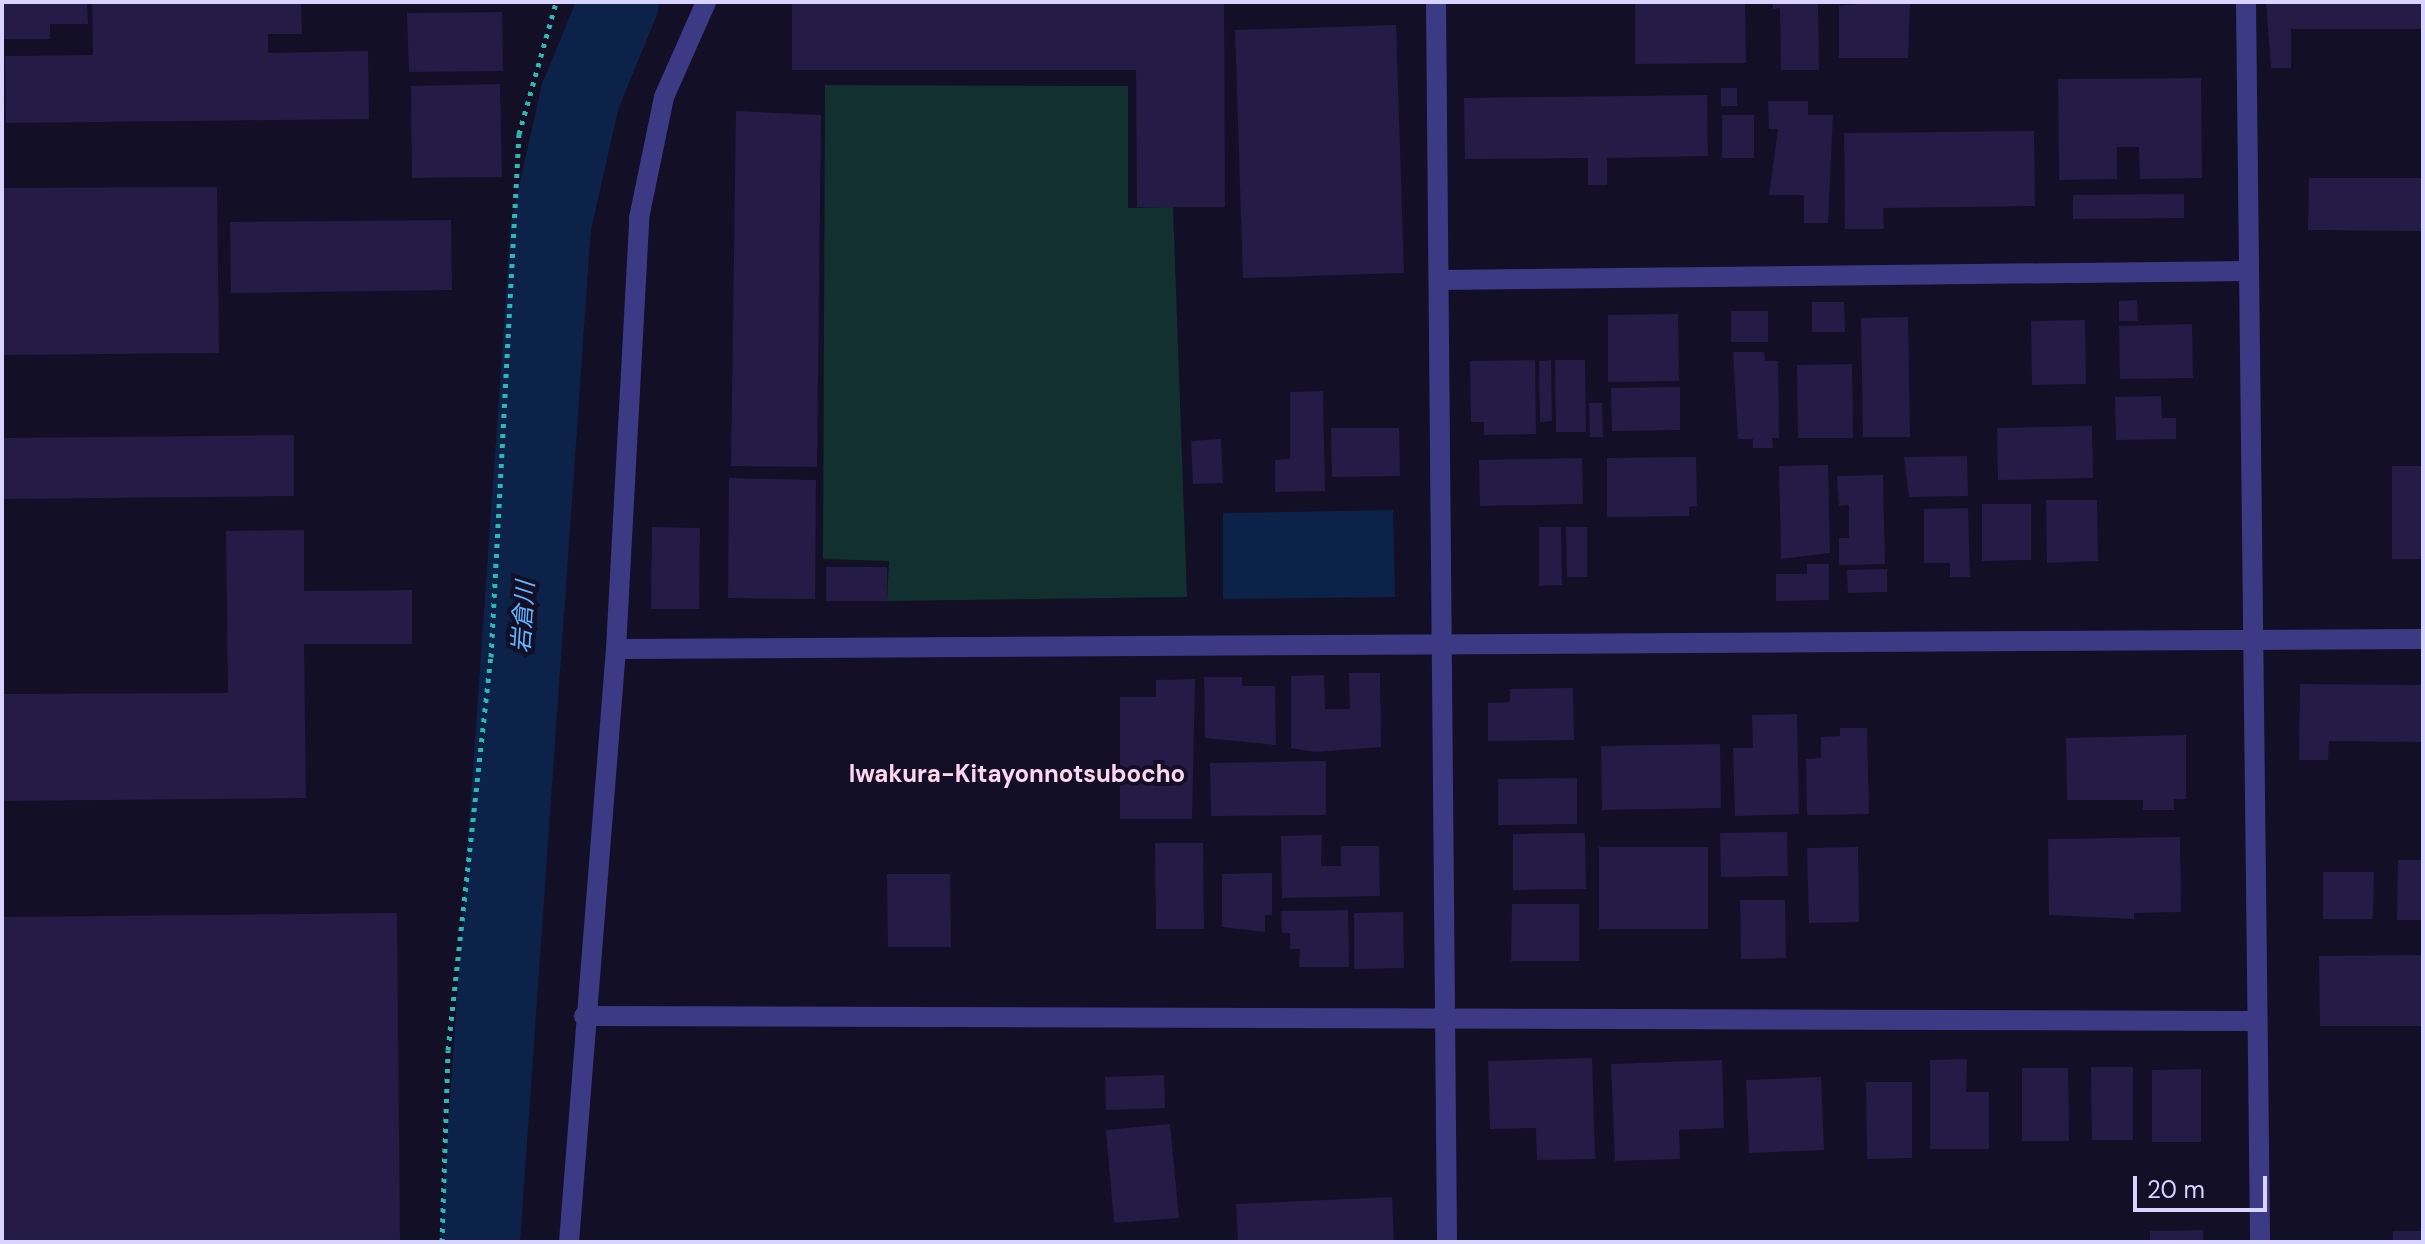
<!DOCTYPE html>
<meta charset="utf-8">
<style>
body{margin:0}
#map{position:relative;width:2425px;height:1244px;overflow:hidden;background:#130f26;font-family:"DM Sans","Noto Sans JP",sans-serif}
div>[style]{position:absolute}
.green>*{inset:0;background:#12302f}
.water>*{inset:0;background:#0c2248}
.river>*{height:80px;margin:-40px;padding:0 40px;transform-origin:40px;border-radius:40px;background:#0c2248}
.building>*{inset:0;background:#241b47}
.path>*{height:5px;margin-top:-2.5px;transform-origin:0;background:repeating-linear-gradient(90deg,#2fb8b0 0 4px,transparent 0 10px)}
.minor>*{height:20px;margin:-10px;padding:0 10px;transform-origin:10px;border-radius:10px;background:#3d3a85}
span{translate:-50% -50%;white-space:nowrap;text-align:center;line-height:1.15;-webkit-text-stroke:8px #130f26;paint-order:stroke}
.water-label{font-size:24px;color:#62b6ff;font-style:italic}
.neighbourhood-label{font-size:24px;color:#ffd6f0;font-weight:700}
.frame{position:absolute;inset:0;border:4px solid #d9d4ff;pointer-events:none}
.scale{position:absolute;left:2133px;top:1176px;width:134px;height:36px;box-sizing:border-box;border:4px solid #d9d4ff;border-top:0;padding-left:10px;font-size:24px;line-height:28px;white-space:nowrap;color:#d9d4ff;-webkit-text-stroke:6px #130f26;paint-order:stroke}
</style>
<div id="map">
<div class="green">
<div style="clip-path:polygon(825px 85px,1128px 86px,1128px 208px,1173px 207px,1187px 597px,887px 601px,889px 561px,823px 559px)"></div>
</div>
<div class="water">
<div style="clip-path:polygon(1393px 510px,1395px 597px,1223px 599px,1223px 513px)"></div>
</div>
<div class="river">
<div style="left:480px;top:1242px;width:1018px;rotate:-86deg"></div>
<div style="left:551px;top:226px;width:132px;rotate:-77.3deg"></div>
<div style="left:580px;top:97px;width:103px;rotate:-67.7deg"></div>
</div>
<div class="building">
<div style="clip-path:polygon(2px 2px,87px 2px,88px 24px,50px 24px,50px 39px,2px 39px)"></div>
<div style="clip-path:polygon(92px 2px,301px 2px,302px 34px,268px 34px,268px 53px,368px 51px,369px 119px,6px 123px,5px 56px,93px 55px)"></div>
<div style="clip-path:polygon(792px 2px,1224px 2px,1225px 207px,1137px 207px,1136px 70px,792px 70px)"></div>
<div style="clip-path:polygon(1635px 2px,1745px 2px,1746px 63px,1635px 64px)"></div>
<div style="clip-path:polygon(1773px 2px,1818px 2px,1819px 70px,1781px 70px,1780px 8px,1773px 9px)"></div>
<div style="clip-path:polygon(1879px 2px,1910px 2px,1908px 58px,1839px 58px,1839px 6px)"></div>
<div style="clip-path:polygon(2266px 2px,2423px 2px,2423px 29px,2291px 29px,2291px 68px,2271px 68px)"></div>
<div style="clip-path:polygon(502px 12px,503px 71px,409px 72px,407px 13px)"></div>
<div style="clip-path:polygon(1396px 25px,1404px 273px,1243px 278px,1235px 30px)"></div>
<div style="clip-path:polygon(2201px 78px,2202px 178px,2140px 179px,2139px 147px,2117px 147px,2117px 179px,2059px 180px,2058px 79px)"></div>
<div style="clip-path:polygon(500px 84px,502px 177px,412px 178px,411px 86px)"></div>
<div style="clip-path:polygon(1721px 88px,1737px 88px,1737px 106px,1721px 106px)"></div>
<div style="clip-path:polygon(1707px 95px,1708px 156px,1607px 158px,1607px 185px,1588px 185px,1588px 158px,1465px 159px,1464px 98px)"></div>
<div style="clip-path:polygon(1768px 101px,1808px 101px,1808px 115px,1833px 115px,1828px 223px,1804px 223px,1804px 195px,1769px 195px,1778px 129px,1769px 129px)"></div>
<div style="clip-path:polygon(736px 111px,821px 115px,817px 467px,731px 466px)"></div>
<div style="clip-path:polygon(1722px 115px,1754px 115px,1754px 158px,1722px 158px)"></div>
<div style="clip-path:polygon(2034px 131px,2035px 206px,1883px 208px,1884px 229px,1845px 229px,1844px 133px)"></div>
<div style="clip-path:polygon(2309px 178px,2423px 178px,2423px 231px,2308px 230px)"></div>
<div style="clip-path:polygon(217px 187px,219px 353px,2px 355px,2px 188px)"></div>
<div style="clip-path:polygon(2184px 194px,2184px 218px,2073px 219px,2073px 195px)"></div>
<div style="clip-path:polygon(451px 220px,452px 290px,231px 293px,230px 222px)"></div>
<div style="clip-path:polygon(2137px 300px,2138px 321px,2119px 321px,2119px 301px)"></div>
<div style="clip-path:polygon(1812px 302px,1844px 302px,1845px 332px,1812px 332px)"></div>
<div style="clip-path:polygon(1731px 311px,1768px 311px,1768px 342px,1731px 342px)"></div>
<div style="clip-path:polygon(1678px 314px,1679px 381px,1608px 382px,1608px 315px)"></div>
<div style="clip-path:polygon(1908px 317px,1910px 437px,1863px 437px,1861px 318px)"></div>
<div style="clip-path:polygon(2085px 320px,2086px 384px,2032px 385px,2031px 321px)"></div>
<div style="clip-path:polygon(2192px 324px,2193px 378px,2120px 379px,2119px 326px)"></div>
<div style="clip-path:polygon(1733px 352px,1764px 352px,1765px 361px,1778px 361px,1779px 438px,1772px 438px,1773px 448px,1753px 448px,1753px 439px,1738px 439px)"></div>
<div style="clip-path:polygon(1535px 360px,1536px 434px,1484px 435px,1484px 422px,1471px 422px,1470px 361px)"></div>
<div style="clip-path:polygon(1551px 360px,1552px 421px,1540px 422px,1539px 361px)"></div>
<div style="clip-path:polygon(1555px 360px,1585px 360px,1586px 432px,1556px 432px)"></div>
<div style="clip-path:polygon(1852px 364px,1853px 438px,1798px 438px,1797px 365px)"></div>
<div style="clip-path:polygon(1680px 387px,1680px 430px,1612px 431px,1611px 388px)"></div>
<div style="clip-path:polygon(1323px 391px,1325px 491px,1275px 492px,1275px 460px,1290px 459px,1290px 392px)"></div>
<div style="clip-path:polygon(2161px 396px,2162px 418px,2176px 418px,2176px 439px,2116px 440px,2115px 397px)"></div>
<div style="clip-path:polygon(1589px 403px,1602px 403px,1603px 437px,1590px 437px)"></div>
<div style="clip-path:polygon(2092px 426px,2093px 478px,1998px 480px,1997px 428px)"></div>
<div style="clip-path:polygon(1331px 428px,1399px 428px,1400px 476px,1332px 477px)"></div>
<div style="clip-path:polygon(294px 435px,294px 496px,2px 499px,2px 438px)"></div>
<div style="clip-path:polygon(1221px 439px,1223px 483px,1193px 484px,1191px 441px)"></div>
<div style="clip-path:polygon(1967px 456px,1968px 496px,1909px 497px,1904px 457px)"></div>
<div style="clip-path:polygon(1696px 457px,1697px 506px,1689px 507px,1689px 516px,1607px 517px,1607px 458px)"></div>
<div style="clip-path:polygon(1582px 458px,1583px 504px,1480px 506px,1479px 460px)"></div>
<div style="clip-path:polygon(1828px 465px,1830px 553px,1781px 559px,1779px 466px)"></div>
<div style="clip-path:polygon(2392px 466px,2423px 466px,2423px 559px,2392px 559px)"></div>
<div style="clip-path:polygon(1883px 475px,1885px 564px,1839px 565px,1839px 538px,1849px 538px,1849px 505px,1839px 506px,1837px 476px)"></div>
<div style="clip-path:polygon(729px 478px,816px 480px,815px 599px,728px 598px)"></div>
<div style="clip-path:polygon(2046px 500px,2097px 500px,2098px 561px,2047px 563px)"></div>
<div style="clip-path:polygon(1982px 504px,2031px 504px,2031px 560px,1982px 561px)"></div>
<div style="clip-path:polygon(1968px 508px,1970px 577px,1950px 577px,1950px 563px,1924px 563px,1924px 509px)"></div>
<div style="clip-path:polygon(652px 527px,700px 528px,699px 609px,651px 609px)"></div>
<div style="clip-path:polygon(1539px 527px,1561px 527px,1562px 585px,1539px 586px)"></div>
<div style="clip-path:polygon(1566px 527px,1587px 527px,1587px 577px,1567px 577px)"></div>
<div style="clip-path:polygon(304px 530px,304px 591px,412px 590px,412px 644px,304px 644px,306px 798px,2px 801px,2px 694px,228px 693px,226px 531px)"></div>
<div style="clip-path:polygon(1807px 564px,1829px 564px,1829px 600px,1776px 601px,1776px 574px,1807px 574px)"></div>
<div style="clip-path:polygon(826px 567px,887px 567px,887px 601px,826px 601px)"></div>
<div style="clip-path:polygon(1887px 569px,1887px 592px,1848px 593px,1847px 570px)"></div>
<div style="clip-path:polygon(1349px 673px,1380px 673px,1381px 747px,1315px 752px,1291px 748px,1291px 676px,1324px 675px,1325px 709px,1350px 709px)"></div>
<div style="clip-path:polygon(1204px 677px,1242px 677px,1242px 686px,1275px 686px,1276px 745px,1205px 738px)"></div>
<div style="clip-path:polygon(1195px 679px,1192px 819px,1120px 819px,1120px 697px,1156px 697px,1156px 680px)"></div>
<div style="clip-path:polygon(2300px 684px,2423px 685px,2423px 742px,2329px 741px,2328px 760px,2299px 760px)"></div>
<div style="clip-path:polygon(1573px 688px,1574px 740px,1488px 741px,1488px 703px,1510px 702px,1510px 689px)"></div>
<div style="clip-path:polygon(1797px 714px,1799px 814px,1735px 816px,1733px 748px,1753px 748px,1752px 715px)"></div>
<div style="clip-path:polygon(1840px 728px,1867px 728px,1869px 814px,1807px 815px,1806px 759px,1821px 758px,1821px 737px,1840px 736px)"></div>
<div style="clip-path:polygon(2186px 735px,2186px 799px,2174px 799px,2174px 810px,2143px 810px,2143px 800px,2067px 800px,2066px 738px)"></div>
<div style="clip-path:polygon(1720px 744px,1721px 808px,1602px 810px,1601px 746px)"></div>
<div style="clip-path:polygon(1326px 761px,1326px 815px,1211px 816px,1210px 763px)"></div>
<div style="clip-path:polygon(1577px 778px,1577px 824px,1498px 825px,1498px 779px)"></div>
<div style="clip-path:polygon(1787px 832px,1788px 876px,1721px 877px,1720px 833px)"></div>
<div style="clip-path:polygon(1585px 833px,1586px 889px,1513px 890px,1513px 834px)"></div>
<div style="clip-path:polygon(1322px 835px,1321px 866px,1341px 866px,1341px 846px,1379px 846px,1380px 896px,1282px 898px,1281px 836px)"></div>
<div style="clip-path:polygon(2180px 837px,2181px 912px,2134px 913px,2134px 919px,2049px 915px,2048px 839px)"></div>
<div style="clip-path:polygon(1155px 843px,1203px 843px,1204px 929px,1156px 929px)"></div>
<div style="clip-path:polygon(1599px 847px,1708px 847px,1708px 929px,1599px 929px)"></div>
<div style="clip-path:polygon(1858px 847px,1859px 922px,1809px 923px,1807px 848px)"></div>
<div style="clip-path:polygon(2398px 860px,2423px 860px,2423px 920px,2397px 920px)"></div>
<div style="clip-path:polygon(2323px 872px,2374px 872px,2373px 919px,2323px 919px)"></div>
<div style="clip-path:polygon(1272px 873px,1272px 915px,1265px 915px,1265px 932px,1222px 927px,1222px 874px)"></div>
<div style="clip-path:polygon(887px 874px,950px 874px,951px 947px,888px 947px)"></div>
<div style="clip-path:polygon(1740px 900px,1785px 900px,1786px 958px,1741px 959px)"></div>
<div style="clip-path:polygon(1512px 904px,1579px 904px,1579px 961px,1511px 961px)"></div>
<div style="clip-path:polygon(1348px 910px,1349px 967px,1299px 967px,1300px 949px,1290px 949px,1290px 933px,1282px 933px,1281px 911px)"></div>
<div style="clip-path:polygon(1403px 912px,1404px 968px,1354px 969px,1354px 913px)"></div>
<div style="clip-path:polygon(397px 913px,400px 1242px,2px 1242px,2px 917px)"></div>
<div style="clip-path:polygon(2423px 955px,2423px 1026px,2320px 1026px,2319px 956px)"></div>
<div style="clip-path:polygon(1592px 1058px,1595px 1159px,1537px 1160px,1536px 1128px,1490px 1129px,1488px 1061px)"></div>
<div style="clip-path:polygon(1967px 1059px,1966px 1092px,1989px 1092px,1989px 1149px,1930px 1149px,1930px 1060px)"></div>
<div style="clip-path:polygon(1722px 1060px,1724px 1128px,1679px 1130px,1680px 1159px,1615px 1161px,1611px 1064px)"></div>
<div style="clip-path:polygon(2091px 1067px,2133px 1067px,2133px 1140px,2092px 1140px)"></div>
<div style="clip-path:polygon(2022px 1068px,2068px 1068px,2069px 1141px,2022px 1141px)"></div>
<div style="clip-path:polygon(2201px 1069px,2201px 1142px,2152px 1142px,2152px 1070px)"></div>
<div style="clip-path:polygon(1164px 1075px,1165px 1108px,1106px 1110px,1105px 1077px)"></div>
<div style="clip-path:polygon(1821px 1077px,1824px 1150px,1749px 1153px,1746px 1080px)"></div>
<div style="clip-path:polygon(1866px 1082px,1912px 1082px,1912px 1158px,1867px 1159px)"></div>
<div style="clip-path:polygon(1170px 1124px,1179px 1218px,1114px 1223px,1106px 1130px)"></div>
<div style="clip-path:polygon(1392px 1197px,1394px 1242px,1238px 1242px,1236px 1204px)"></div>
<div style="clip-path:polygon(2203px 1230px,2203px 1242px,2150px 1242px,2150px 1231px)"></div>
<div style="clip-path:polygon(2393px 1231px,2423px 1231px,2423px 1242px,2393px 1242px)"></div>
</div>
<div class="path">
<div style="left:442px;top:1242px;width:192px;rotate:-88.2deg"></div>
<div style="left:448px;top:1050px;width:395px;rotate:-83.8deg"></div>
<div style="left:491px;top:657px;width:524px;rotate:-86.94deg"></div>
<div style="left:519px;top:134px;width:137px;rotate:-74.3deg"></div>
</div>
<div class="minor">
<div style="left:1436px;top:2px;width:1240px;rotate:89.49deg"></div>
<div style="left:2246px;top:2px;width:1240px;rotate:89.35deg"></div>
<div style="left:1439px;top:280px;width:810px;rotate:-0.64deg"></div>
<div style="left:616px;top:649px;width:1807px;rotate:-0.32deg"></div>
<div style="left:584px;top:1016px;width:1673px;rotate:0.17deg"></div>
<div style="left:569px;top:1242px;width:595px;rotate:-85.47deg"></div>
<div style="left:616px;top:649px;width:432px;rotate:-86.9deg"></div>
<div style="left:639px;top:218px;width:124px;rotate:-78.3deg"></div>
<div style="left:664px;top:97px;width:104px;rotate:-66.1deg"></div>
</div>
<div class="water-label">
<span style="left:523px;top:617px;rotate:-86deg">岩倉川</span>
</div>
<div class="neighbourhood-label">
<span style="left:1017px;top:774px">Iwakura-Kitayonnotsubocho</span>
</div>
<div class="frame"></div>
<div class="scale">20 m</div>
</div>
